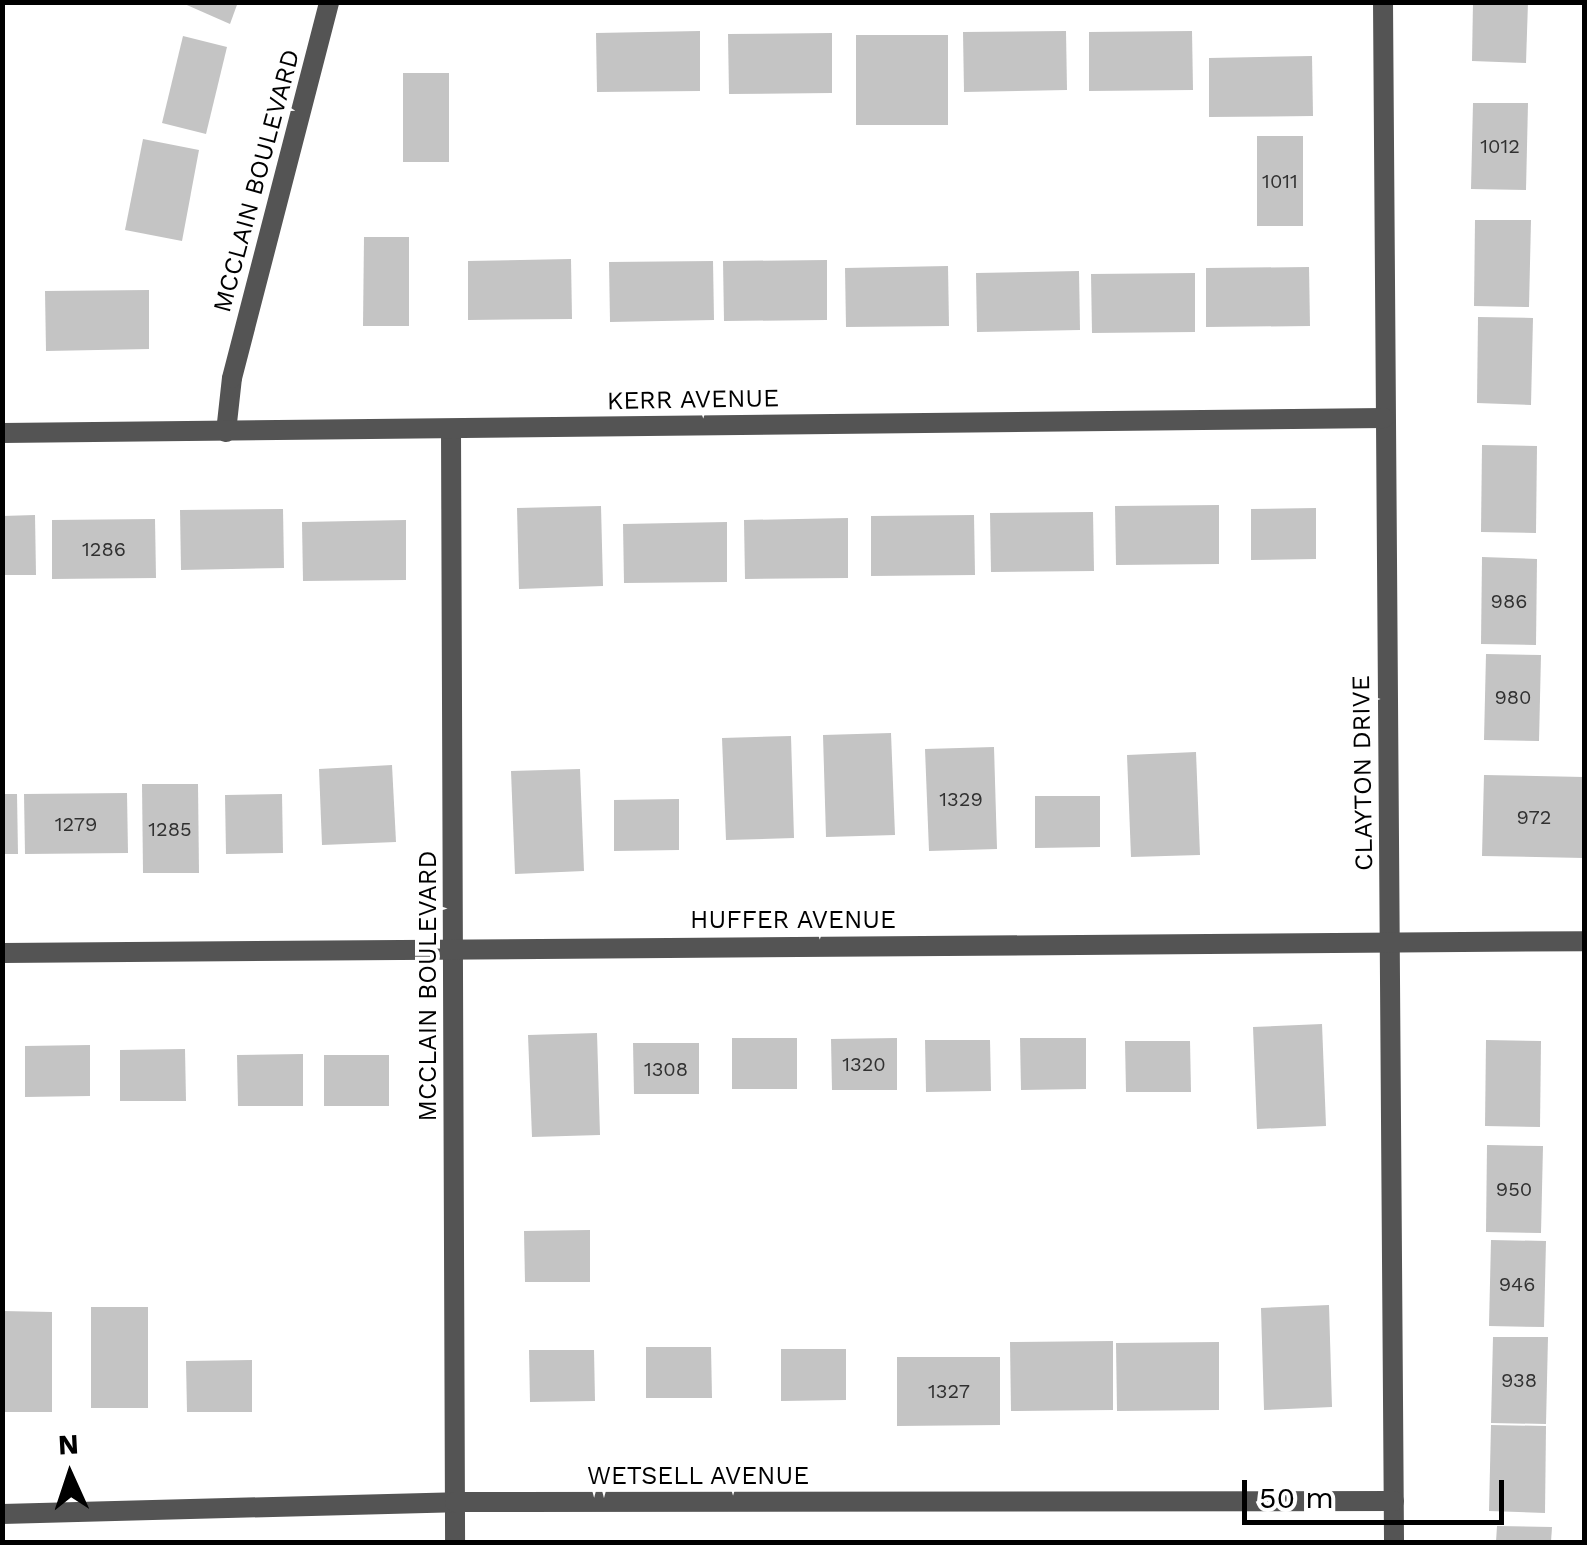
<!DOCTYPE html>
<style>
body{margin:0}
#map{position:relative;width:1587px;height:1545px;overflow:hidden;background:#fff;font-family:"Work Sans",sans-serif}
div>[style]{position:absolute}
.building>*{inset:0;background:#c4c4c4}
.street>*{height:20px;margin:-10px;padding:0 10px;transform-origin:10px;border-radius:10px;background:#545454}
span{translate:-50% -50%;white-space:nowrap;text-align:center;line-height:1.15;-webkit-text-stroke:8px #fff;paint-order:stroke}
.number-label{font-size:20px;color:#313131}
.number-label span{-webkit-text-stroke-width:0}
.street-label{font-size:25px;color:#000}
.frame{position:absolute;inset:0;border:5px solid #000;pointer-events:none}
.north{position:absolute;left:20px;top:1425px;width:100px;height:100px;-webkit-text-stroke:8px #fff;paint-order:stroke;rotate:357deg;font-size:28px;font-weight:700;line-height:40px;text-align:center;color:#000}
.north::after{content:'';display:block;margin:auto;width:35px;height:45px;background:#000;clip-path:polygon(50% 0,100% 100%,50% 72%,0 100%)}
.scale{position:absolute;left:1242px;top:1480px;width:262px;height:45px;box-sizing:border-box;border:5px solid #000;border-top:0;padding-left:12px;font-size:30px;line-height:35px;white-space:nowrap;color:#000;-webkit-text-stroke:8px #fff;paint-order:stroke}
</style>
<div id="map">
<div class="building">
<div style="clip-path:polygon(180px 2px,238px 2px,230px 24px)"></div>
<div style="clip-path:polygon(1473px 2px,1528px 2px,1526px 63px,1472px 61px)"></div>
<div style="clip-path:polygon(700px 31px,700px 91px,597px 92px,596px 33px)"></div>
<div style="clip-path:polygon(1066px 31px,1067px 90px,964px 92px,963px 32px)"></div>
<div style="clip-path:polygon(1192px 31px,1193px 90px,1089px 91px,1089px 32px)"></div>
<div style="clip-path:polygon(832px 33px,832px 93px,729px 94px,728px 34px)"></div>
<div style="clip-path:polygon(856px 35px,948px 35px,948px 125px,856px 125px)"></div>
<div style="clip-path:polygon(183px 36px,227px 47px,206px 134px,162px 123px)"></div>
<div style="clip-path:polygon(1312px 56px,1313px 116px,1209px 117px,1209px 58px)"></div>
<div style="clip-path:polygon(403px 73px,449px 73px,449px 162px,403px 162px)"></div>
<div style="clip-path:polygon(1473px 103px,1528px 103px,1526px 190px,1471px 189px)"></div>
<div style="clip-path:polygon(1257px 136px,1303px 136px,1303px 226px,1257px 226px)"></div>
<div style="clip-path:polygon(143px 139px,199px 150px,182px 241px,125px 230px)"></div>
<div style="clip-path:polygon(1475px 220px,1531px 220px,1529px 307px,1474px 306px)"></div>
<div style="clip-path:polygon(364px 237px,409px 237px,409px 326px,363px 326px)"></div>
<div style="clip-path:polygon(571px 259px,572px 319px,468px 320px,468px 261px)"></div>
<div style="clip-path:polygon(827px 260px,827px 320px,724px 321px,723px 261px)"></div>
<div style="clip-path:polygon(713px 261px,714px 320px,610px 322px,609px 262px)"></div>
<div style="clip-path:polygon(948px 266px,949px 326px,846px 327px,845px 268px)"></div>
<div style="clip-path:polygon(1309px 267px,1310px 326px,1206px 327px,1206px 268px)"></div>
<div style="clip-path:polygon(1079px 271px,1080px 330px,977px 332px,976px 273px)"></div>
<div style="clip-path:polygon(1195px 273px,1195px 332px,1092px 333px,1091px 274px)"></div>
<div style="clip-path:polygon(149px 290px,149px 349px,46px 351px,45px 291px)"></div>
<div style="clip-path:polygon(1478px 317px,1533px 318px,1531px 405px,1477px 403px)"></div>
<div style="clip-path:polygon(1482px 445px,1537px 446px,1536px 533px,1481px 532px)"></div>
<div style="clip-path:polygon(1219px 505px,1219px 564px,1116px 565px,1115px 506px)"></div>
<div style="clip-path:polygon(601px 506px,603px 586px,519px 589px,517px 508px)"></div>
<div style="clip-path:polygon(1316px 508px,1316px 559px,1251px 560px,1251px 509px)"></div>
<div style="clip-path:polygon(283px 509px,284px 568px,181px 570px,180px 510px)"></div>
<div style="clip-path:polygon(1093px 512px,1094px 571px,991px 572px,990px 513px)"></div>
<div style="clip-path:polygon(35px 515px,36px 575px,2px 575px,2px 516px)"></div>
<div style="clip-path:polygon(974px 515px,975px 575px,871px 576px,871px 516px)"></div>
<div style="clip-path:polygon(848px 518px,848px 578px,745px 579px,744px 520px)"></div>
<div style="clip-path:polygon(155px 519px,156px 578px,52px 579px,52px 520px)"></div>
<div style="clip-path:polygon(406px 520px,406px 580px,303px 581px,302px 522px)"></div>
<div style="clip-path:polygon(727px 522px,727px 582px,624px 583px,623px 524px)"></div>
<div style="clip-path:polygon(1482px 557px,1537px 559px,1536px 645px,1481px 644px)"></div>
<div style="clip-path:polygon(1486px 654px,1541px 655px,1539px 741px,1484px 740px)"></div>
<div style="clip-path:polygon(891px 733px,895px 835px,826px 837px,823px 735px)"></div>
<div style="clip-path:polygon(791px 736px,794px 838px,726px 840px,722px 738px)"></div>
<div style="clip-path:polygon(994px 747px,997px 849px,929px 851px,925px 749px)"></div>
<div style="clip-path:polygon(1196px 752px,1200px 855px,1131px 857px,1127px 755px)"></div>
<div style="clip-path:polygon(392px 765px,396px 842px,322px 845px,319px 769px)"></div>
<div style="clip-path:polygon(580px 769px,584px 871px,515px 874px,511px 771px)"></div>
<div style="clip-path:polygon(1484px 775px,1584px 777px,1584px 858px,1482px 856px)"></div>
<div style="clip-path:polygon(142px 784px,198px 784px,199px 873px,143px 873px)"></div>
<div style="clip-path:polygon(127px 793px,128px 853px,25px 854px,24px 794px)"></div>
<div style="clip-path:polygon(2px 794px,17px 794px,18px 854px,2px 854px)"></div>
<div style="clip-path:polygon(282px 794px,283px 853px,226px 854px,225px 795px)"></div>
<div style="clip-path:polygon(1035px 796px,1100px 796px,1100px 847px,1035px 848px)"></div>
<div style="clip-path:polygon(679px 799px,679px 850px,614px 851px,614px 800px)"></div>
<div style="clip-path:polygon(1322px 1024px,1326px 1126px,1257px 1129px,1253px 1027px)"></div>
<div style="clip-path:polygon(597px 1033px,600px 1135px,532px 1137px,528px 1035px)"></div>
<div style="clip-path:polygon(732px 1038px,797px 1038px,797px 1089px,732px 1089px)"></div>
<div style="clip-path:polygon(897px 1038px,897px 1090px,832px 1090px,831px 1039px)"></div>
<div style="clip-path:polygon(1020px 1038px,1086px 1038px,1086px 1089px,1021px 1090px)"></div>
<div style="clip-path:polygon(925px 1040px,990px 1040px,991px 1091px,926px 1092px)"></div>
<div style="clip-path:polygon(1486px 1040px,1541px 1041px,1540px 1127px,1485px 1126px)"></div>
<div style="clip-path:polygon(1125px 1041px,1190px 1041px,1191px 1092px,1126px 1092px)"></div>
<div style="clip-path:polygon(633px 1043px,699px 1043px,699px 1094px,634px 1094px)"></div>
<div style="clip-path:polygon(90px 1045px,90px 1096px,25px 1097px,25px 1046px)"></div>
<div style="clip-path:polygon(185px 1049px,186px 1101px,120px 1101px,120px 1050px)"></div>
<div style="clip-path:polygon(303px 1054px,303px 1106px,238px 1106px,237px 1055px)"></div>
<div style="clip-path:polygon(324px 1055px,389px 1055px,389px 1106px,324px 1106px)"></div>
<div style="clip-path:polygon(1487px 1145px,1543px 1146px,1541px 1233px,1486px 1232px)"></div>
<div style="clip-path:polygon(590px 1230px,590px 1282px,525px 1282px,524px 1231px)"></div>
<div style="clip-path:polygon(1491px 1240px,1546px 1241px,1544px 1327px,1489px 1326px)"></div>
<div style="clip-path:polygon(1329px 1305px,1332px 1407px,1264px 1410px,1261px 1308px)"></div>
<div style="clip-path:polygon(91px 1307px,148px 1307px,148px 1408px,91px 1408px)"></div>
<div style="clip-path:polygon(2px 1311px,52px 1312px,52px 1412px,2px 1412px)"></div>
<div style="clip-path:polygon(1493px 1337px,1548px 1337px,1546px 1424px,1491px 1423px)"></div>
<div style="clip-path:polygon(1113px 1341px,1113px 1410px,1011px 1411px,1010px 1342px)"></div>
<div style="clip-path:polygon(1219px 1342px,1219px 1410px,1117px 1411px,1116px 1343px)"></div>
<div style="clip-path:polygon(646px 1347px,711px 1347px,712px 1398px,646px 1398px)"></div>
<div style="clip-path:polygon(781px 1349px,846px 1349px,846px 1400px,781px 1401px)"></div>
<div style="clip-path:polygon(529px 1350px,594px 1350px,595px 1401px,530px 1402px)"></div>
<div style="clip-path:polygon(897px 1357px,1000px 1357px,1000px 1425px,897px 1426px)"></div>
<div style="clip-path:polygon(252px 1360px,252px 1412px,187px 1412px,186px 1361px)"></div>
<div style="clip-path:polygon(1491px 1425px,1546px 1426px,1545px 1513px,1489px 1511px)"></div>
<div style="clip-path:polygon(1497px 1526px,1552px 1527px,1551px 1542px,1496px 1542px)"></div>
</div>
<div class="street">
<div style="left:1383px;top:2px;width:1540px;rotate:89.59deg"></div>
<div style="left:451px;top:429px;width:1113px;rotate:89.79deg"></div>
<div style="left:226px;top:432px;width:54px;rotate:-83.7deg"></div>
<div style="left:232px;top:378px;width:388px;rotate:-75.5deg"></div>
<div style="left:2px;top:433px;width:1382px;rotate:-0.62deg"></div>
<div style="left:2px;top:953px;width:1582px;rotate:-0.43deg"></div>
<div style="left:2px;top:1514px;width:453px;rotate:-1.5deg"></div>
<div style="left:455px;top:1502px;width:939px;rotate:-0.06deg"></div>
</div>
<div class="number-label">
<span style="left:1500px;top:146px">1012</span>
<span style="left:1280px;top:181px">1011</span>
<span style="left:104px;top:549px">1286</span>
<span style="left:1509px;top:601px">986</span>
<span style="left:1513px;top:697px">980</span>
<span style="left:961px;top:799px">1329</span>
<span style="left:1534px;top:817px">972</span>
<span style="left:76px;top:824px">1279</span>
<span style="left:170px;top:829px">1285</span>
<span style="left:864px;top:1064px">1320</span>
<span style="left:666px;top:1069px">1308</span>
<span style="left:1514px;top:1189px">950</span>
<span style="left:1517px;top:1284px">946</span>
<span style="left:1519px;top:1380px">938</span>
<span style="left:949px;top:1391px">1327</span>
</div>
<div class="street-label">
<span style="left:257px;top:181px;rotate:-75deg">MCCLAIN BOULEVARD</span>
<span style="left:693px;top:400px;rotate:-1deg">KERR AVENUE</span>
<span style="left:1363px;top:773px;rotate:-91deg">CLAYTON DRIVE</span>
<span style="left:793px;top:920px">HUFFER AVENUE</span>
<span style="left:428px;top:986px;rotate:-90deg">MCCLAIN BOULEVARD</span>
<span style="left:698px;top:1476px">WETSELL AVENUE</span>
</div>
<div class="frame"></div>
<div class="north">N</div>
<div class="scale">50 m</div>
</div>
